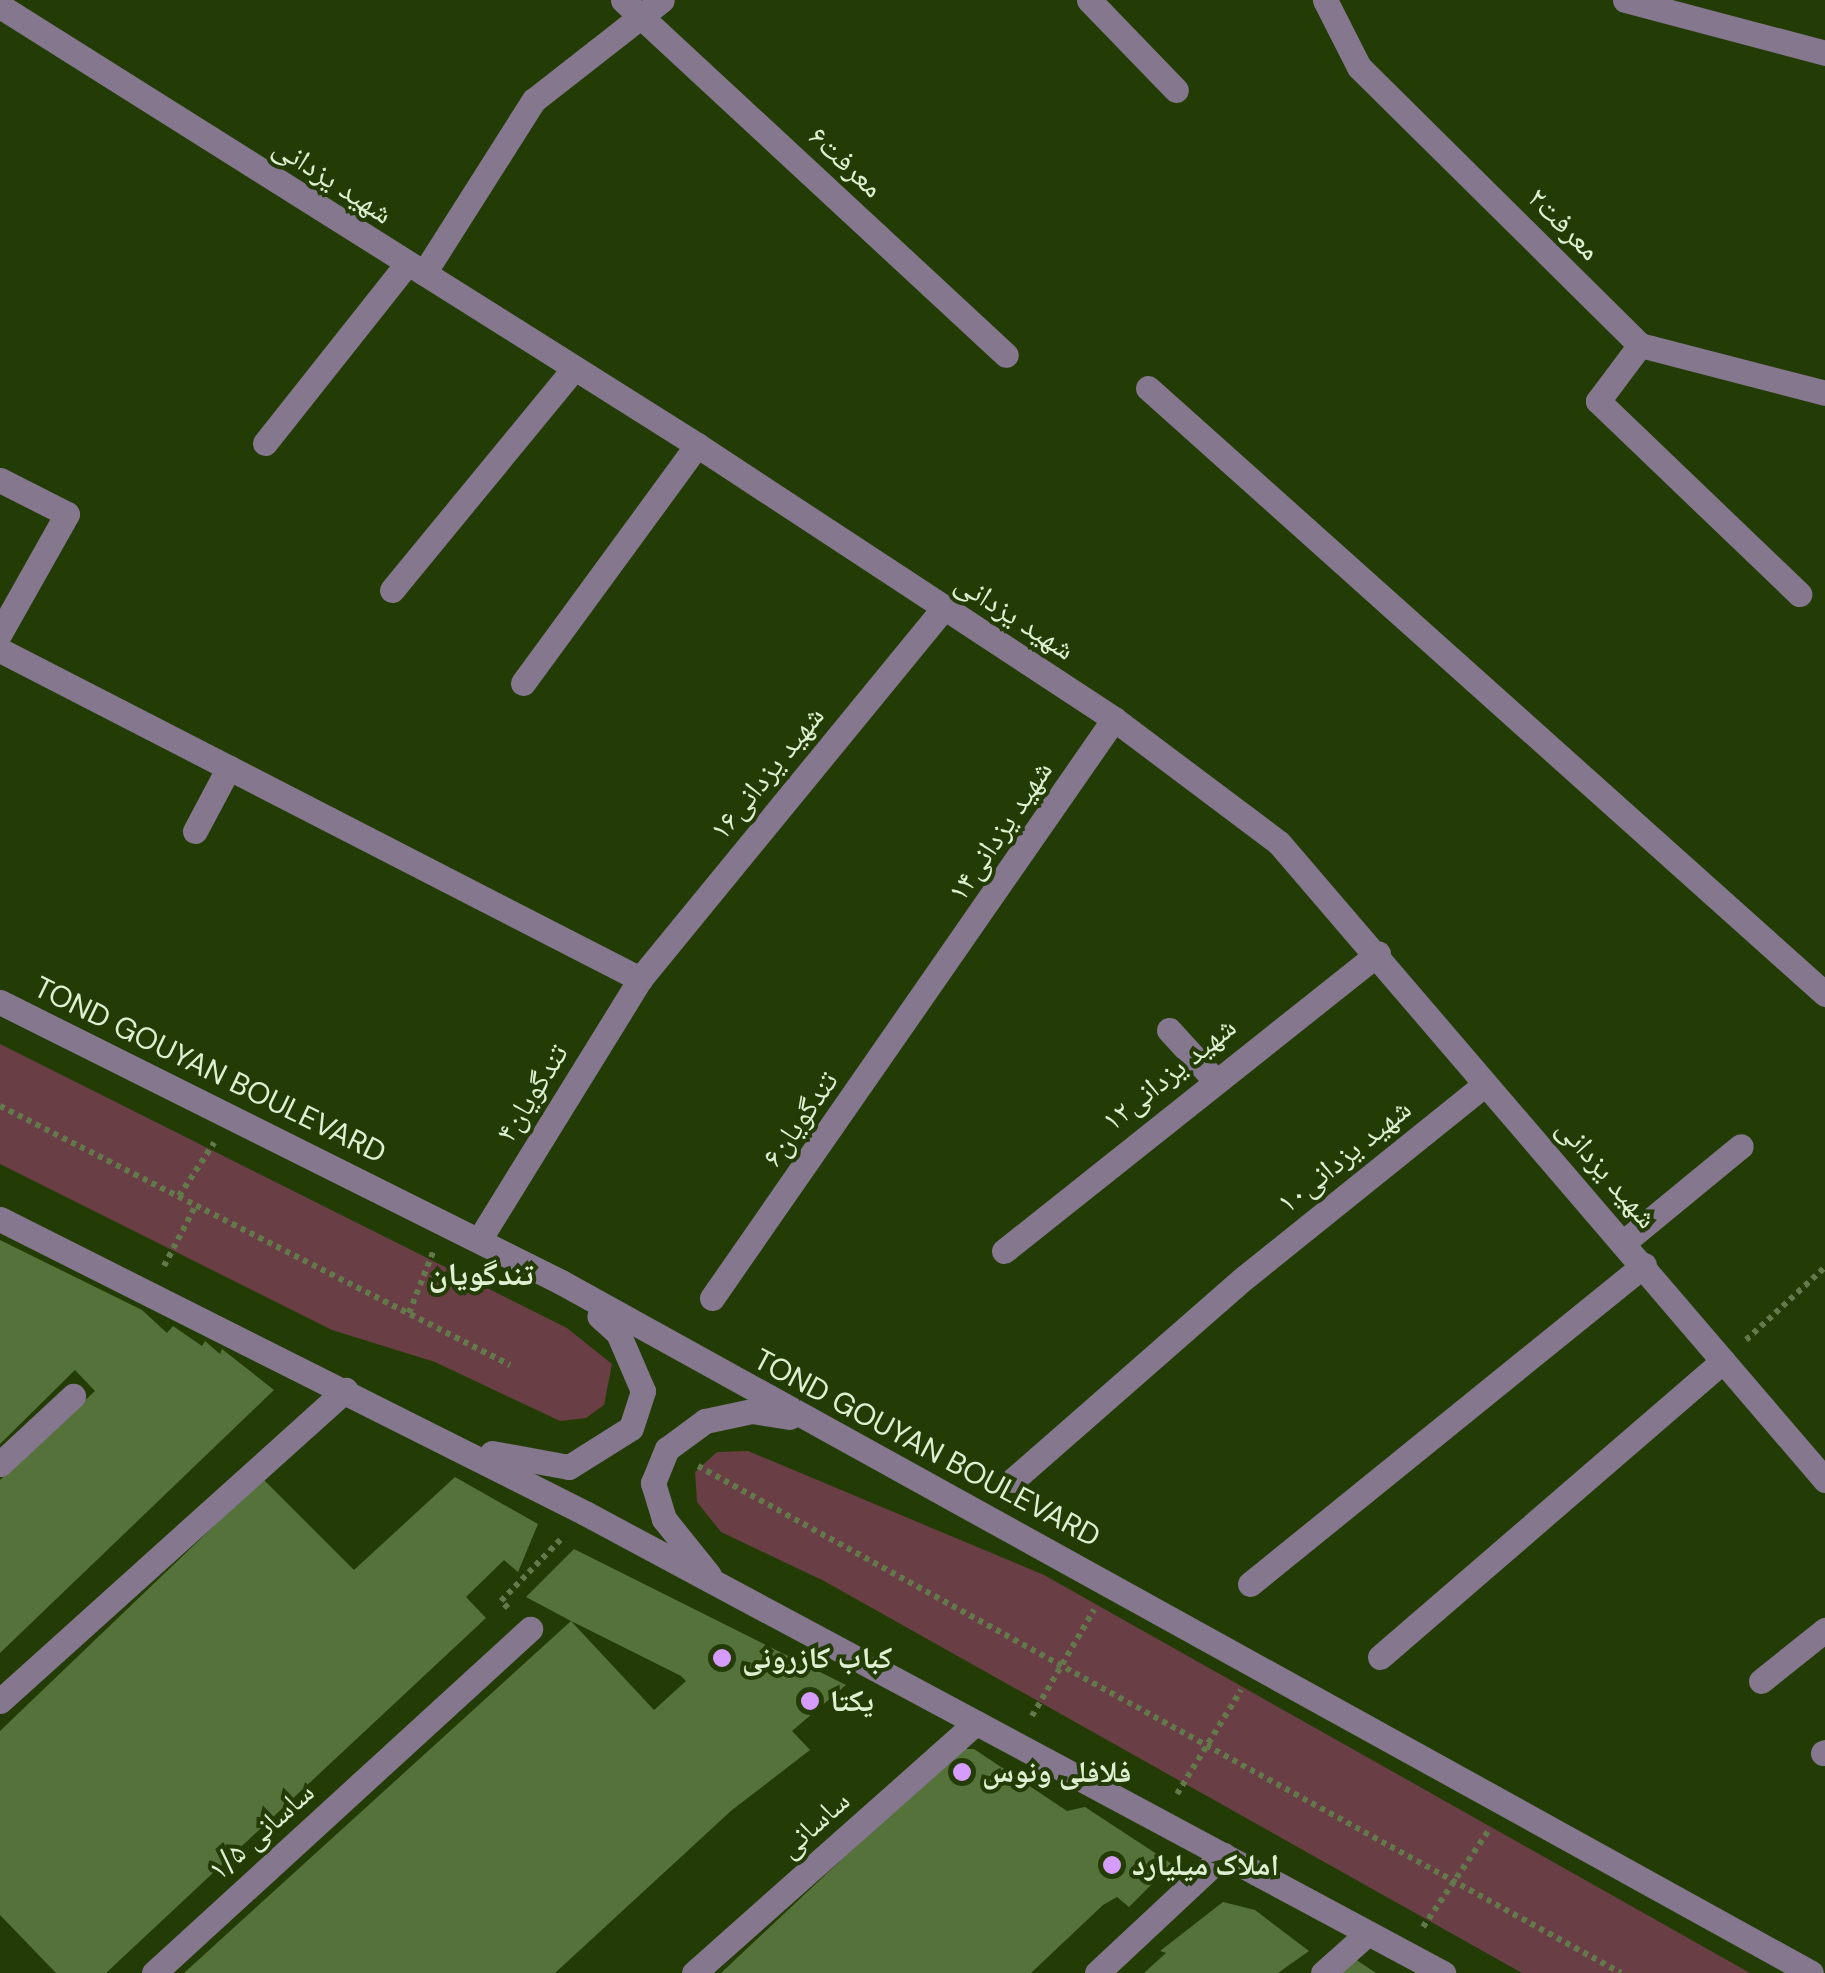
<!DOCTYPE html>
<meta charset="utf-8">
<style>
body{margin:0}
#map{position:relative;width:1825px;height:1973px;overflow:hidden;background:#233b04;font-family:"DM Sans","Noto Naskh Arabic",sans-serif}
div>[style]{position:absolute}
.green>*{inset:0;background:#693f45}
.building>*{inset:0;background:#56723b}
.path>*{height:6px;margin-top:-3px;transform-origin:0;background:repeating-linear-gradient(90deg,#64794b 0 5px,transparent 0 10px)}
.minor>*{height:25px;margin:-12.5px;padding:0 12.5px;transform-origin:12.5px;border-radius:12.5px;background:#84778e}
.dots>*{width:28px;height:28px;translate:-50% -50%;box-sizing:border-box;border:5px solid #233b04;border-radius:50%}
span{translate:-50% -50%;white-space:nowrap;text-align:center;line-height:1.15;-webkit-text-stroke:8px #233b04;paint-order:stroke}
.street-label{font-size:30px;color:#dfefd2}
.poi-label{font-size:30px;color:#dfefd2;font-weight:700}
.left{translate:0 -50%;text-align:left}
.neighbourhood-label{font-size:32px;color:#dfefd2;font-weight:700}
</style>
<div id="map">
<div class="green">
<div style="clip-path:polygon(0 1044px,567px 1328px,612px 1364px,604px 1405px,586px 1418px,560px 1421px,435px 1362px,332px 1330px,0 1164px)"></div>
<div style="clip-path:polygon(748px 1451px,1044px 1575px,1750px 1973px,1522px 1973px,824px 1581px,721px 1532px,697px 1502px,695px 1472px,717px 1452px)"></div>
</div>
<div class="building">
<div style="clip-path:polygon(0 1240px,142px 1310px,167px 1333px,173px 1326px,202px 1346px,205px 1341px,220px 1354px,222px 1349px,274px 1390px,0 1653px,0 1480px,95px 1391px,75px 1370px,0 1444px)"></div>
<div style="clip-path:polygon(455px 1477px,538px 1524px,518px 1572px,504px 1560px,466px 1597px,486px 1618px,106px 1973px,56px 1973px,0 1915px,0 1731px,263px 1479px,354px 1570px)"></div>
<div style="clip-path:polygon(evenodd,574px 1549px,846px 1685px,792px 1731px,810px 1750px,732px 1810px,555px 1973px,184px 1973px,571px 1621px,526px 1597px,574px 1549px,571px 1621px,681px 1676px,686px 1681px,654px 1710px,571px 1621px)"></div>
<div style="clip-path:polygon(959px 1749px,974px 1749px,1067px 1811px,1085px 1807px,1172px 1864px,1129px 1907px,1117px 1897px,1103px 1905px,1031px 1973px,721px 1973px)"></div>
<div style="clip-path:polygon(1223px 1902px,1255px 1910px,1309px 1951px,1278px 1973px,1144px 1973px,1166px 1953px,1160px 1951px)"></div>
<div style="clip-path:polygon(1355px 1959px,1376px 1973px,1341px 1973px)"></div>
</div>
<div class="path">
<div style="left:0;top:1106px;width:572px;rotate:26.92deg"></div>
<div style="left:179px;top:1196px;width:64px;rotate:-56.6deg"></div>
<div style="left:164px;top:1266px;width:69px;rotate:-62.3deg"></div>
<div style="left:409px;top:1313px;width:66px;rotate:-68.5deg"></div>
<div style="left:1746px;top:1340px;width:108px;rotate:-42.7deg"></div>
<div style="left:698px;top:1466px;width:1053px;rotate:28.78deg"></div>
<div style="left:508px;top:1608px;width:10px;rotate:-135deg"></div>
<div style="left:501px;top:1601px;width:88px;rotate:-45.9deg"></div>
<div style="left:1032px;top:1716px;width:123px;rotate:-59.7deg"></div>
<div style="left:1177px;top:1794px;width:122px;rotate:-58.4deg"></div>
<div style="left:1423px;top:1927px;width:117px;rotate:-55.8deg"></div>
</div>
<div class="minor">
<div style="left:623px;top:0;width:522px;rotate:42.83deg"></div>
<div style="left:1089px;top:0;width:125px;rotate:46deg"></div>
<div style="left:1325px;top:0;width:75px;rotate:63.1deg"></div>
<div style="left:1359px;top:67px;width:395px;rotate:44.7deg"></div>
<div style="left:1640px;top:345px;width:191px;rotate:14.5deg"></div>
<div style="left:1625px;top:0;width:207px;rotate:14.8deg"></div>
<div style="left:0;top:6px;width:824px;rotate:32.2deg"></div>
<div style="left:697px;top:445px;width:499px;rotate:33.3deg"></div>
<div style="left:1114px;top:719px;width:206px;rotate:36.9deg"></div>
<div style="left:1279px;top:843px;width:839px;rotate:49.4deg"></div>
<div style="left:424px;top:273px;width:205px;rotate:-57.6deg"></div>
<div style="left:534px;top:100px;width:162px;rotate:-38deg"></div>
<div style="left:1640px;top:345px;width:70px;rotate:126.9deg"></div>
<div style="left:1598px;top:401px;width:279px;rotate:43.8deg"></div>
<div style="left:1148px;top:388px;width:909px;rotate:41.83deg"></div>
<div style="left:265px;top:443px;width:227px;rotate:-51.6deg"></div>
<div style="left:0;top:480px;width:75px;rotate:26.9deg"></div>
<div style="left:67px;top:514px;width:137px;rotate:119.4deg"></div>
<div style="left:392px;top:590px;width:283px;rotate:-50.6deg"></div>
<div style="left:0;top:650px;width:720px;rotate:27.21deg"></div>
<div style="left:523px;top:683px;width:295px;rotate:-53.8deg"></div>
<div style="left:195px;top:831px;width:72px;rotate:-62deg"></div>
<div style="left:0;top:1002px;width:627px;rotate:26.52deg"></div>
<div style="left:561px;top:1282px;width:1428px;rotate:28.93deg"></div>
<div style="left:1169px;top:1030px;width:65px;rotate:47.5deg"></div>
<div style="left:0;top:1219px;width:655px;rotate:26.68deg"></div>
<div style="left:585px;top:1513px;width:974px;rotate:28.2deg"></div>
<div style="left:479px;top:1240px;width:307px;rotate:-58.3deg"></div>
<div style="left:640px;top:979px;width:480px;rotate:-50.7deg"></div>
<div style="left:1624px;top:1242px;width:151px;rotate:-39.4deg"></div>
<div style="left:1004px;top:1251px;width:478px;rotate:-38.5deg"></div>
<div style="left:712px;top:1298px;width:705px;rotate:-55.23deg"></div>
<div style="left:492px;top:1453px;width:78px;rotate:10.3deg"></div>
<div style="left:569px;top:1467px;width:73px;rotate:-32.2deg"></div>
<div style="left:631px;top:1428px;width:39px;rotate:-72deg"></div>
<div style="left:643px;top:1391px;width:63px;rotate:-113.3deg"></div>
<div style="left:618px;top:1333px;width:25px;rotate:-138deg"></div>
<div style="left:0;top:1464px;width:100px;rotate:-43deg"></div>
<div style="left:1013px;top:1480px;width:307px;rotate:-41.2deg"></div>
<div style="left:1244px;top:1278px;width:309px;rotate:-38.8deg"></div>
<div style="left:709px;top:1575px;width:72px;rotate:-128.8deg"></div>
<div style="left:664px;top:1519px;width:38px;rotate:-107deg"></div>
<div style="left:653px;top:1483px;width:37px;rotate:-68deg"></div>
<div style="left:667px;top:1449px;width:47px;rotate:-36.4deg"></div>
<div style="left:705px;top:1421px;width:48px;rotate:-12deg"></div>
<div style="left:752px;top:1411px;width:38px;rotate:9deg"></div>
<div style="left:1250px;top:1584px;width:507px;rotate:-39deg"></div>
<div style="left:1380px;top:1657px;width:453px;rotate:-40.8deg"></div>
<div style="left:1761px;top:1681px;width:82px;rotate:-38.6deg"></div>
<div style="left:0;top:1701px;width:465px;rotate:-42deg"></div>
<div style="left:1823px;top:1753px;width:2px;rotate:-27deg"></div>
<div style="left:154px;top:1973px;width:510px;rotate:-42.46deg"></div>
<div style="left:694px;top:1973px;width:377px;rotate:-41.6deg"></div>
<div style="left:1097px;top:1973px;width:173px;rotate:-43.1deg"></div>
<div style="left:1323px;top:1973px;width:60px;rotate:-41.6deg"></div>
</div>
<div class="dots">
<div style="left:722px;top:1658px;background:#d59cfb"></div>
<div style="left:810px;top:1701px;background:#d59cfb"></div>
<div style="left:962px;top:1772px;background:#d59cfb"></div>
<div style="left:1112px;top:1865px;background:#d59cfb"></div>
</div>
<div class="street-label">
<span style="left:846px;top:162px;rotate:43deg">معرفت۶</span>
<span style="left:333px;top:180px;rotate:33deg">شهید یزدانی</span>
<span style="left:1564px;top:224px;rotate:45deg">معرفت۲</span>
<span style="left:1015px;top:616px;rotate:33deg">شهید یزدانی</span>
<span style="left:767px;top:773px;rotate:-51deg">شهید یزدانی۱۶</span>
<span style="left:1000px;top:831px;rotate:-56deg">شهید یزدانی۱۴</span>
<span style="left:210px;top:1070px;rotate:26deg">TOND GOUYAN BOULEVARD</span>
<span style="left:1169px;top:1074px;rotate:-39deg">شهید یزدانی۱۲</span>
<span style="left:532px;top:1093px;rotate:-58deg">تندگویان۴</span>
<span style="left:800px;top:1119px;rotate:-55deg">۶تندگویان</span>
<span style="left:1344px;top:1156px;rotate:-39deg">شهید یزدانی۱۰</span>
<span style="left:1607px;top:1173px;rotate:49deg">شهید یزدانی</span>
<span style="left:927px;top:1448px;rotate:28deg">TOND GOUYAN BOULEVARD</span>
<span style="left:814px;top:1824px;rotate:-42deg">ساسانی</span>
<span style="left:261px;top:1831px;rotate:-42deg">۱/۵ ساسانی</span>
</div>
<div class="poi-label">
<span class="left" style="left:742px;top:1658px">کباب کازرونی</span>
<span class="left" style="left:830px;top:1701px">یکتا</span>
<span class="left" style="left:982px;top:1772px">فلافلی ونوس</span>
<span class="left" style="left:1132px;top:1865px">املاک میلیارد</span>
</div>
<div class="neighbourhood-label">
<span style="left:481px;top:1274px">تندگویان</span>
</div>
</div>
